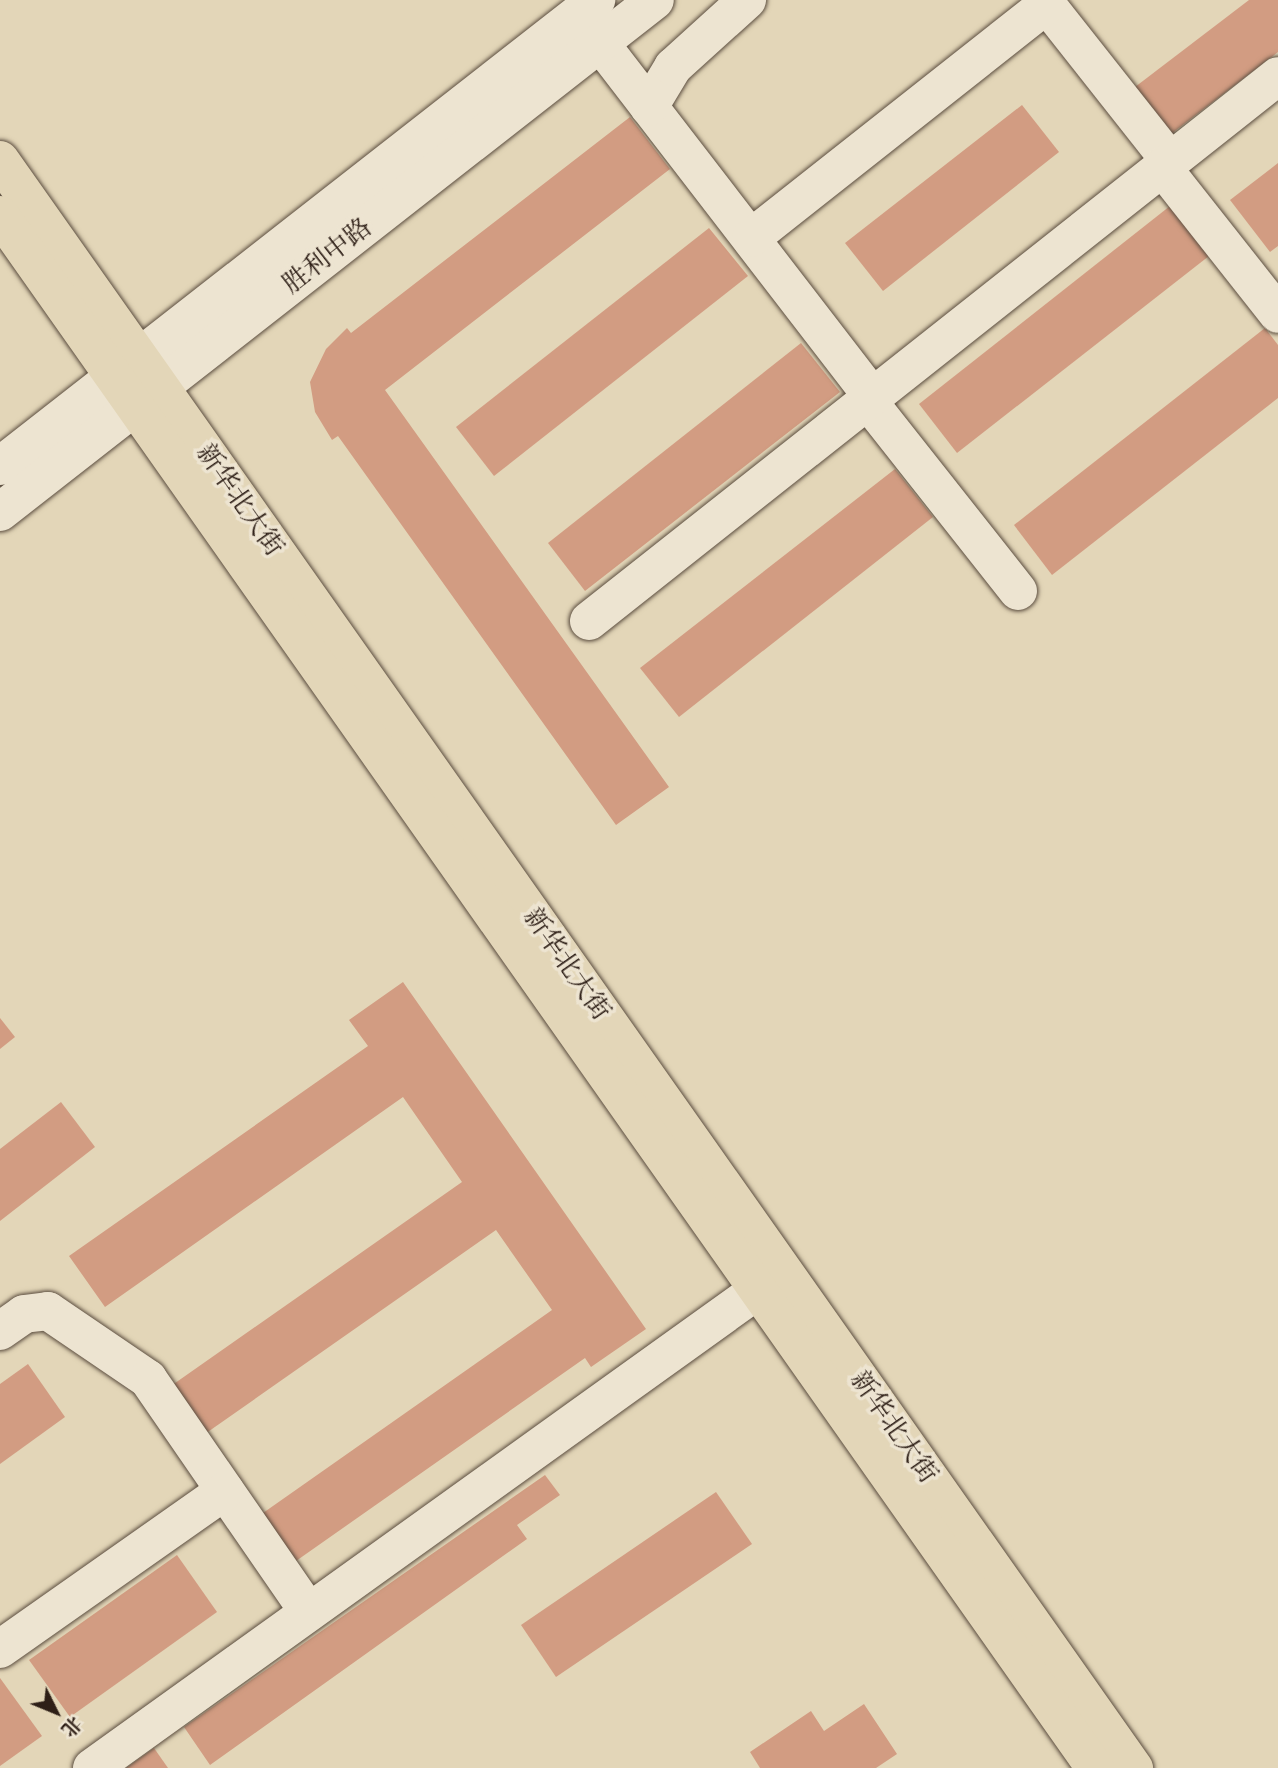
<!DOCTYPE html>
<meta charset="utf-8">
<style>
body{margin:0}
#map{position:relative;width:1278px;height:1768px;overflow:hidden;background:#e3d6b8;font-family:"EB Garamond","Noto Serif SC",serif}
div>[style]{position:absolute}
.building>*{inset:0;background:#d29c82}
.roads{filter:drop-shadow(0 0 2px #5b4d3f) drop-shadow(0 0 2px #5b4d3f)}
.minor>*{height:38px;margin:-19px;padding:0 19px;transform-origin:19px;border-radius:19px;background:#ede4d1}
.major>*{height:38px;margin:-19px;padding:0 19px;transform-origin:19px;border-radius:19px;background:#e3d6b8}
span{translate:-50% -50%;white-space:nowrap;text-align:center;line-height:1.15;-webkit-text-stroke:7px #ede4d1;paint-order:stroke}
.street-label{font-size:26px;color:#2e1f17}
.north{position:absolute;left:21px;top:1677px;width:70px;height:70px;-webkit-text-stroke:5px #ede4d1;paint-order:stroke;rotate:133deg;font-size:19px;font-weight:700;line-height:28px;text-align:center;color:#2e1f17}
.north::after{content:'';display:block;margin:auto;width:24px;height:32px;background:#2e1f17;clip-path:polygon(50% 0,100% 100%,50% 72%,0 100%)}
</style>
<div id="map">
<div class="building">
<div style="clip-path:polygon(1249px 0,1278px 0,1278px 52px,1171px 134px,1135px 87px)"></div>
<div style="clip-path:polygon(1022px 105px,1059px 152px,883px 291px,845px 243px)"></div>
<div style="clip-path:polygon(630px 117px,670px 169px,385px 390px,669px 787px,616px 825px,338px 436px,332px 440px,315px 412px,310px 382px,326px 349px,347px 328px,351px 333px)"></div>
<div style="clip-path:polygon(1278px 163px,1278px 246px,1270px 252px,1230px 200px)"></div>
<div style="clip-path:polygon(1170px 206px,1209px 256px,957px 453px,919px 404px)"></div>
<div style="clip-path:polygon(709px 228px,748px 276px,494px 476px,456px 427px)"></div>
<div style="clip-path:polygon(1265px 328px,1278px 345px,1278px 398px,1052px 575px,1014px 525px)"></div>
<div style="clip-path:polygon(801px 343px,840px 392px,585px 591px,548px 543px)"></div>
<div style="clip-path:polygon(895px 469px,933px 517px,679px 717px,640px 668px)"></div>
<div style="clip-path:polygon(403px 982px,646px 1329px,591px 1367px,585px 1358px,296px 1561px,263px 1513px,552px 1310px,496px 1230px,202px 1436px,168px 1388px,462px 1182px,403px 1097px,105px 1307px,69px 1256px,368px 1046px,349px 1020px)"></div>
<div style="clip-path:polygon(0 1018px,15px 1037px,0 1049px)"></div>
<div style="clip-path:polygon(61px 1102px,95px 1147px,0 1221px,0 1149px)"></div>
<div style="clip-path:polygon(28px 1364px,65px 1417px,0 1464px,0 1384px)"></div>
<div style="clip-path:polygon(545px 1475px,560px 1495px,517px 1525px,527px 1539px,210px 1765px,184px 1727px)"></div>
<div style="clip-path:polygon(716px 1492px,752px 1544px,556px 1677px,521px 1625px)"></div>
<div style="clip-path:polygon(177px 1555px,217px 1612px,70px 1717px,29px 1660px)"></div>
<div style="clip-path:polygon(0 1678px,42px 1736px,0 1766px)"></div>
<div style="clip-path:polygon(864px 1704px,897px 1754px,876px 1768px,760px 1768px,750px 1752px,811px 1711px,824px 1731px)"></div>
<div style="clip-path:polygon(154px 1748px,168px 1768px,126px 1768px)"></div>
</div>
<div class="roads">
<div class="minor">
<div style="left:1043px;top:0;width:205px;rotate:51.7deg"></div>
<div style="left:600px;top:43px;width:447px;rotate:52.4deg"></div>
<div style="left:649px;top:107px;width:47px;rotate:-59deg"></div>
<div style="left:673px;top:67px;width:100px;rotate:-42.2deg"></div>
<div style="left:1162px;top:167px;width:187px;rotate:51.7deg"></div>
<div style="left:751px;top:238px;width:377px;rotate:-38.3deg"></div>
<div style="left:868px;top:401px;width:242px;rotate:51.7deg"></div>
<div style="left:0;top:466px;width:757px;rotate:-38.02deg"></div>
<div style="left:0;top:512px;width:831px;rotate:-38.01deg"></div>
<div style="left:589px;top:621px;width:878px;rotate:-38.34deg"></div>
<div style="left:0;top:1331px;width:29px;rotate:-35deg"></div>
<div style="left:24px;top:1314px;width:24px;rotate:-7deg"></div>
<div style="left:48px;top:1311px;width:121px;rotate:34.2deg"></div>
<div style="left:148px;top:1379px;width:283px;rotate:55.4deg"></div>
<div style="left:0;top:1649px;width:275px;rotate:-35.1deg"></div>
<div style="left:92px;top:1768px;width:820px;rotate:-35.67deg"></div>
</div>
<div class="major">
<div style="left:0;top:160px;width:1968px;rotate:54.81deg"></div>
<div style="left:0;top:215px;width:1900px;rotate:54.81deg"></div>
</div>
</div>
<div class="street-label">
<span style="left:327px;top:256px;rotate:-38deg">胜利中路</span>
<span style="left:240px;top:500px;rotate:55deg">新华北大街</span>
<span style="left:567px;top:964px;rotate:55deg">新华北大街</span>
<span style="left:894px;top:1427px;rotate:55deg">新华北大街</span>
</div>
<div class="north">北</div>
</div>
